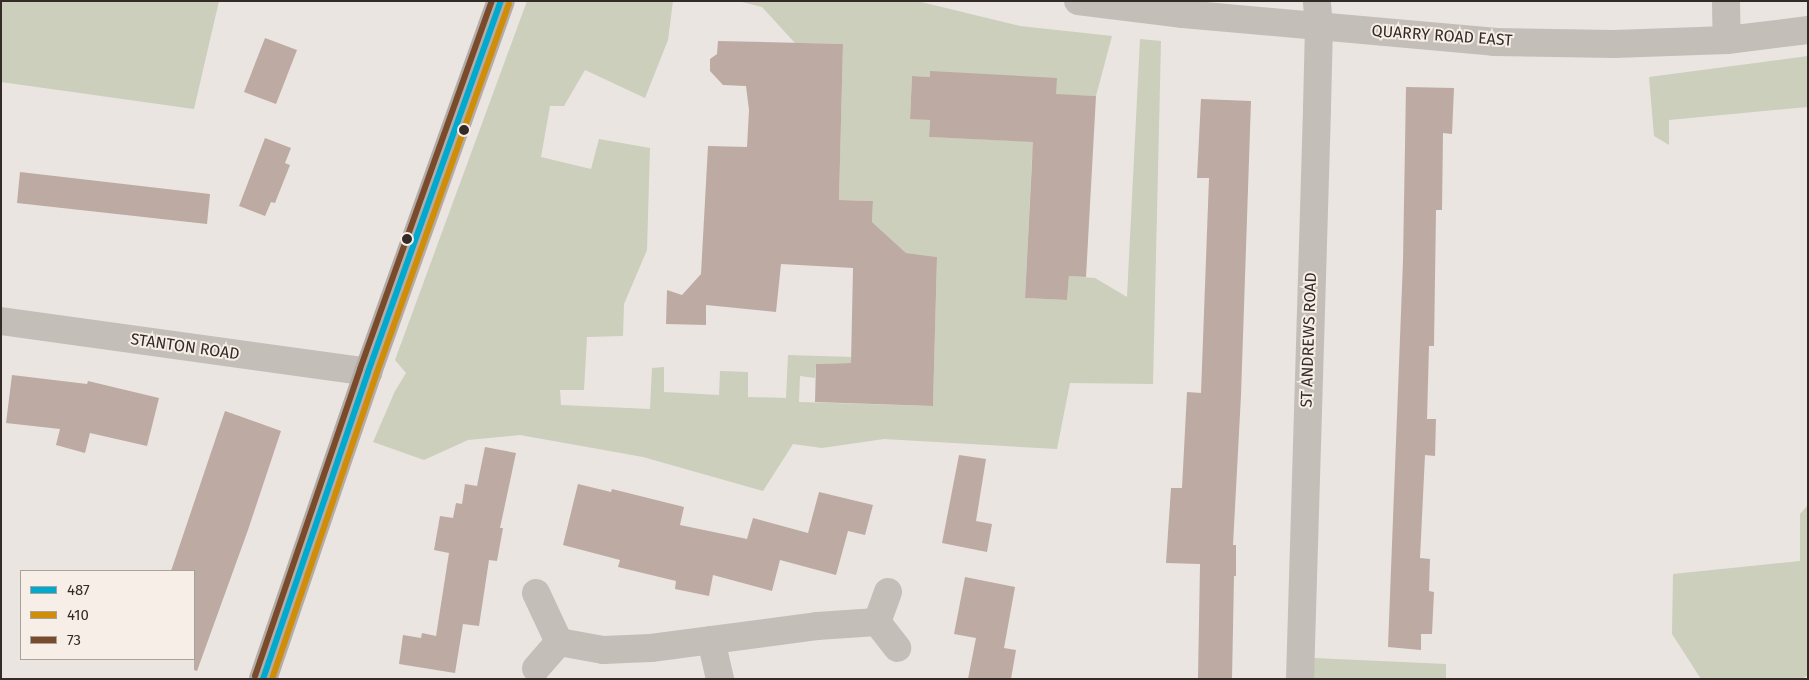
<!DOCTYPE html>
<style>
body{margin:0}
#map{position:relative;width:1809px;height:680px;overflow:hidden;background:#eae5e0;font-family:"Fira Sans",sans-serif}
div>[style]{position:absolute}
.green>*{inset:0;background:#cccfbb}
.building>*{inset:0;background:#bdaaa3}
.minor>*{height:28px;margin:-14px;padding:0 14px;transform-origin:14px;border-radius:14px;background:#c4beb9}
.major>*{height:28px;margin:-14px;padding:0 14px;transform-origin:14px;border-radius:14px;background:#b3aca8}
.bus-1>*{height:6px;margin:-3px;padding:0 3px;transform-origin:3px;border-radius:3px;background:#00a9ce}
.bus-2>*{height:6px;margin:-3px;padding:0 3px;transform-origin:3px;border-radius:3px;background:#d08d08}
.bus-3>*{height:6px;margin:-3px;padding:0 3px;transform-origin:3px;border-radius:3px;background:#7a4b2a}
.dots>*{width:14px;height:14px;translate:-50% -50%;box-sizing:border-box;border:2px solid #f7efe7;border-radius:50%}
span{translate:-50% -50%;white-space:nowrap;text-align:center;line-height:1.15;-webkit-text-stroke:4px #f7efe7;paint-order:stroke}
.street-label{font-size:16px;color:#342b28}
.frame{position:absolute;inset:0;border:2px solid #342b28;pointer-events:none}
.legend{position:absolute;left:20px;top:570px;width:175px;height:90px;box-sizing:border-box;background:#f7efe7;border:1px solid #a9a19b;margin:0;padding:6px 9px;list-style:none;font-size:15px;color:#342b28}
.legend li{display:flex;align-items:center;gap:10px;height:25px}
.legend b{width:25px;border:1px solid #a9a19b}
</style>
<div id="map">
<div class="green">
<div style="clip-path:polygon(1px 1px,219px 1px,194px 109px,1px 82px)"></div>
<div style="clip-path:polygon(527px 1px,673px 1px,668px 40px,645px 98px,585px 70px,564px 106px,550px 106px,541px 157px,591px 169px,599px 139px,650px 148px,647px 250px,624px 304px,623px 336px,587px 337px,584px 390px,560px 390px,561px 405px,650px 409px,652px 368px,664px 367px,664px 392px,719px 395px,720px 371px,748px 372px,748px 397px,786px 398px,788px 355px,852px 357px,851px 363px,816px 364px,815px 378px,800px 376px,799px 402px,933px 406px,937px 257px,906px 253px,872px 222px,873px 201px,839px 200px,843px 44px,795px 43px,762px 7px,738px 1px,917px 1px,1020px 26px,1112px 36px,1096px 96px,1072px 95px,1070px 122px,930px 77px,912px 76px,910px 118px,930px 120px,929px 137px,1039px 142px,1032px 157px,1025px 298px,1067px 300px,1069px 276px,1095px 278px,1127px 297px,1140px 39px,1161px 41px,1153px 384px,1070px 383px,1057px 449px,884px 439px,822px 448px,793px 444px,763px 491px,643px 457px,520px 435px,468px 440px,424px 460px,373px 442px,395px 391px,406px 373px,395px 360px)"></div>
<div style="clip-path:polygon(1808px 56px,1808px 107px,1669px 120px,1669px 145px,1654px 136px,1649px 77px)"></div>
<div style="clip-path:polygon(1808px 505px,1808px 675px,1802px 679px,1701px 679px,1672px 634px,1673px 574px,1800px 561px,1800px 514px)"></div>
<div style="clip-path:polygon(1314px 658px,1446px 664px,1446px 679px,1314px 679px)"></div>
</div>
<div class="building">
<div style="clip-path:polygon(265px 38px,297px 50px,276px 104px,244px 92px)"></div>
<div style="clip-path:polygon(718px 41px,843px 44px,839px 200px,873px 201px,872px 222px,906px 253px,937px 257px,933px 406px,815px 402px,816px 364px,851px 363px,853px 268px,781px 264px,776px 312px,706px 305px,706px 325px,666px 324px,667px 290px,682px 295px,701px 274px,708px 146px,747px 147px,749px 110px,746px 86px,723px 85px,710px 71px,710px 59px,717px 54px)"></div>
<div style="clip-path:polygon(930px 71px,1057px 78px,1056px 94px,1096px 96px,1086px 277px,1069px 276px,1067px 300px,1025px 298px,1033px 142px,929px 137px,930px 120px,910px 119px,912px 76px,930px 77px)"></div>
<div style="clip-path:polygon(1406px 87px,1454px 88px,1452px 134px,1443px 133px,1442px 210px,1436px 210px,1434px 346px,1429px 346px,1427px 419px,1436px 419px,1435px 456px,1425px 455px,1420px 558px,1430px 559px,1429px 591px,1434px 592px,1432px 634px,1421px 634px,1421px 650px,1388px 647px,1403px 261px)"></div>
<div style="clip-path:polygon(1201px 99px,1251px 101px,1241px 395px,1233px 545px,1236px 545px,1236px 576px,1234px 576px,1232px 679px,1198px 679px,1200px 564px,1166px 563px,1171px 488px,1182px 488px,1187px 392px,1201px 393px,1209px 178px,1197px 178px)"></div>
<div style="clip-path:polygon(265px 138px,291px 148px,285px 163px,290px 165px,275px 203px,271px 202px,265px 216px,239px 206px)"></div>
<div style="clip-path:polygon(20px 172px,210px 194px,207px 224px,17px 203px)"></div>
<div style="clip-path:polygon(12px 375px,87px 384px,88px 381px,159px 398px,147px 446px,90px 433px,85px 453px,56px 445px,60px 429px,6px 423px)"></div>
<div style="clip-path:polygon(225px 411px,281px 431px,248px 530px,197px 671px,194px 670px,194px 571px,171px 571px)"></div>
<div style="clip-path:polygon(485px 447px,516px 453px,500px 528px,503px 528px,497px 561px,489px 560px,479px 626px,463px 624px,455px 673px,399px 664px,403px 635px,421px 638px,422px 633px,436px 636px,449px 553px,434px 550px,440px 516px,453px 518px,456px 503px,462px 504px,465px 484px,477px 486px)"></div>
<div style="clip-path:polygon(959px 455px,986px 459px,976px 521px,992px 524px,987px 552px,942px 543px)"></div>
<div style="clip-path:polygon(578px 484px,611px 492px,612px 489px,684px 507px,680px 525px,747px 539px,753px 518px,808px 533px,819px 492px,873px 505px,865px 535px,848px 531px,836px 575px,780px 560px,772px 591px,713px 575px,709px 596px,675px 589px,676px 581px,618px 567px,620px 560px,563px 545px)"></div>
<div style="clip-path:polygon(965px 577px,1015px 587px,1004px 648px,1016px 650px,1011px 679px,968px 679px,976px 638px,954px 634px)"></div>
</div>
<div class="minor">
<div style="left:1078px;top:1px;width:106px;rotate:7.1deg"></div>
<div style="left:1183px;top:14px;width:312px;rotate:5.1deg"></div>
<div style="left:1494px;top:42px;width:120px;rotate:1deg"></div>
<div style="left:1614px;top:44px;width:113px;rotate:-2deg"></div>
<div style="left:1727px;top:40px;width:82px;rotate:-7deg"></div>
<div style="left:1726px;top:1px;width:39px;rotate:89deg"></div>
<div style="left:1px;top:321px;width:371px;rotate:7.9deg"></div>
<div style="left:888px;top:592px;width:32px;rotate:110deg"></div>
<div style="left:877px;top:622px;width:33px;rotate:52deg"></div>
<div style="left:536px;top:593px;width:54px;rotate:64.9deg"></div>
<div style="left:559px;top:642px;width:35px;rotate:131deg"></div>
<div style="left:711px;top:640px;width:40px;rotate:77deg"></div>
<div style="left:559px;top:642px;width:45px;rotate:10.3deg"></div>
<div style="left:603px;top:650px;width:48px;rotate:-2.4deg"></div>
<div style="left:651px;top:648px;width:167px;rotate:-7.5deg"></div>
<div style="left:817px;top:626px;width:60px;rotate:-3.8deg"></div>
<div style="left:1300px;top:679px;width:571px;rotate:-88.29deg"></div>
<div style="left:1317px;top:108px;width:82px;rotate:-88.6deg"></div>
<div style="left:1319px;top:26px;width:25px;rotate:-95deg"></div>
</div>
<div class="major">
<div style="left:263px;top:679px;width:324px;rotate:-71.1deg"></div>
<div style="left:368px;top:372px;width:394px;rotate:-70.3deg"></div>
</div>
<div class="bus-1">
<div style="left:263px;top:679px;width:324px;rotate:-71.1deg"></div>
<div style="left:368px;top:372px;width:394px;rotate:-70.3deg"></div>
</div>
<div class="bus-2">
<div style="left:272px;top:679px;width:321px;rotate:-71.1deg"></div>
<div style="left:376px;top:375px;width:394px;rotate:-70.3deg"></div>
</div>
<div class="bus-3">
<div style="left:255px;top:676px;width:324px;rotate:-71.1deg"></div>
<div style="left:360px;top:369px;width:391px;rotate:-70.3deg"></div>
</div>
<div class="dots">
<div style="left:464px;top:130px;background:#342b28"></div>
<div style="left:407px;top:239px;background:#342b28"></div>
</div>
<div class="street-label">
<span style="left:1442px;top:36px;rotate:4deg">QUARRY ROAD EAST</span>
<span style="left:1309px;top:340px;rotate:-88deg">ST ANDREWS ROAD</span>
<span style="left:185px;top:347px;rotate:8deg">STANTON ROAD</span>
</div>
<div class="frame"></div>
<ul class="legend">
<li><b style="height:6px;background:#00a9ce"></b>487</li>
<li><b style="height:6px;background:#d08d08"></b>410</li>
<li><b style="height:6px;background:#7a4b2a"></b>73</li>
</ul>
</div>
